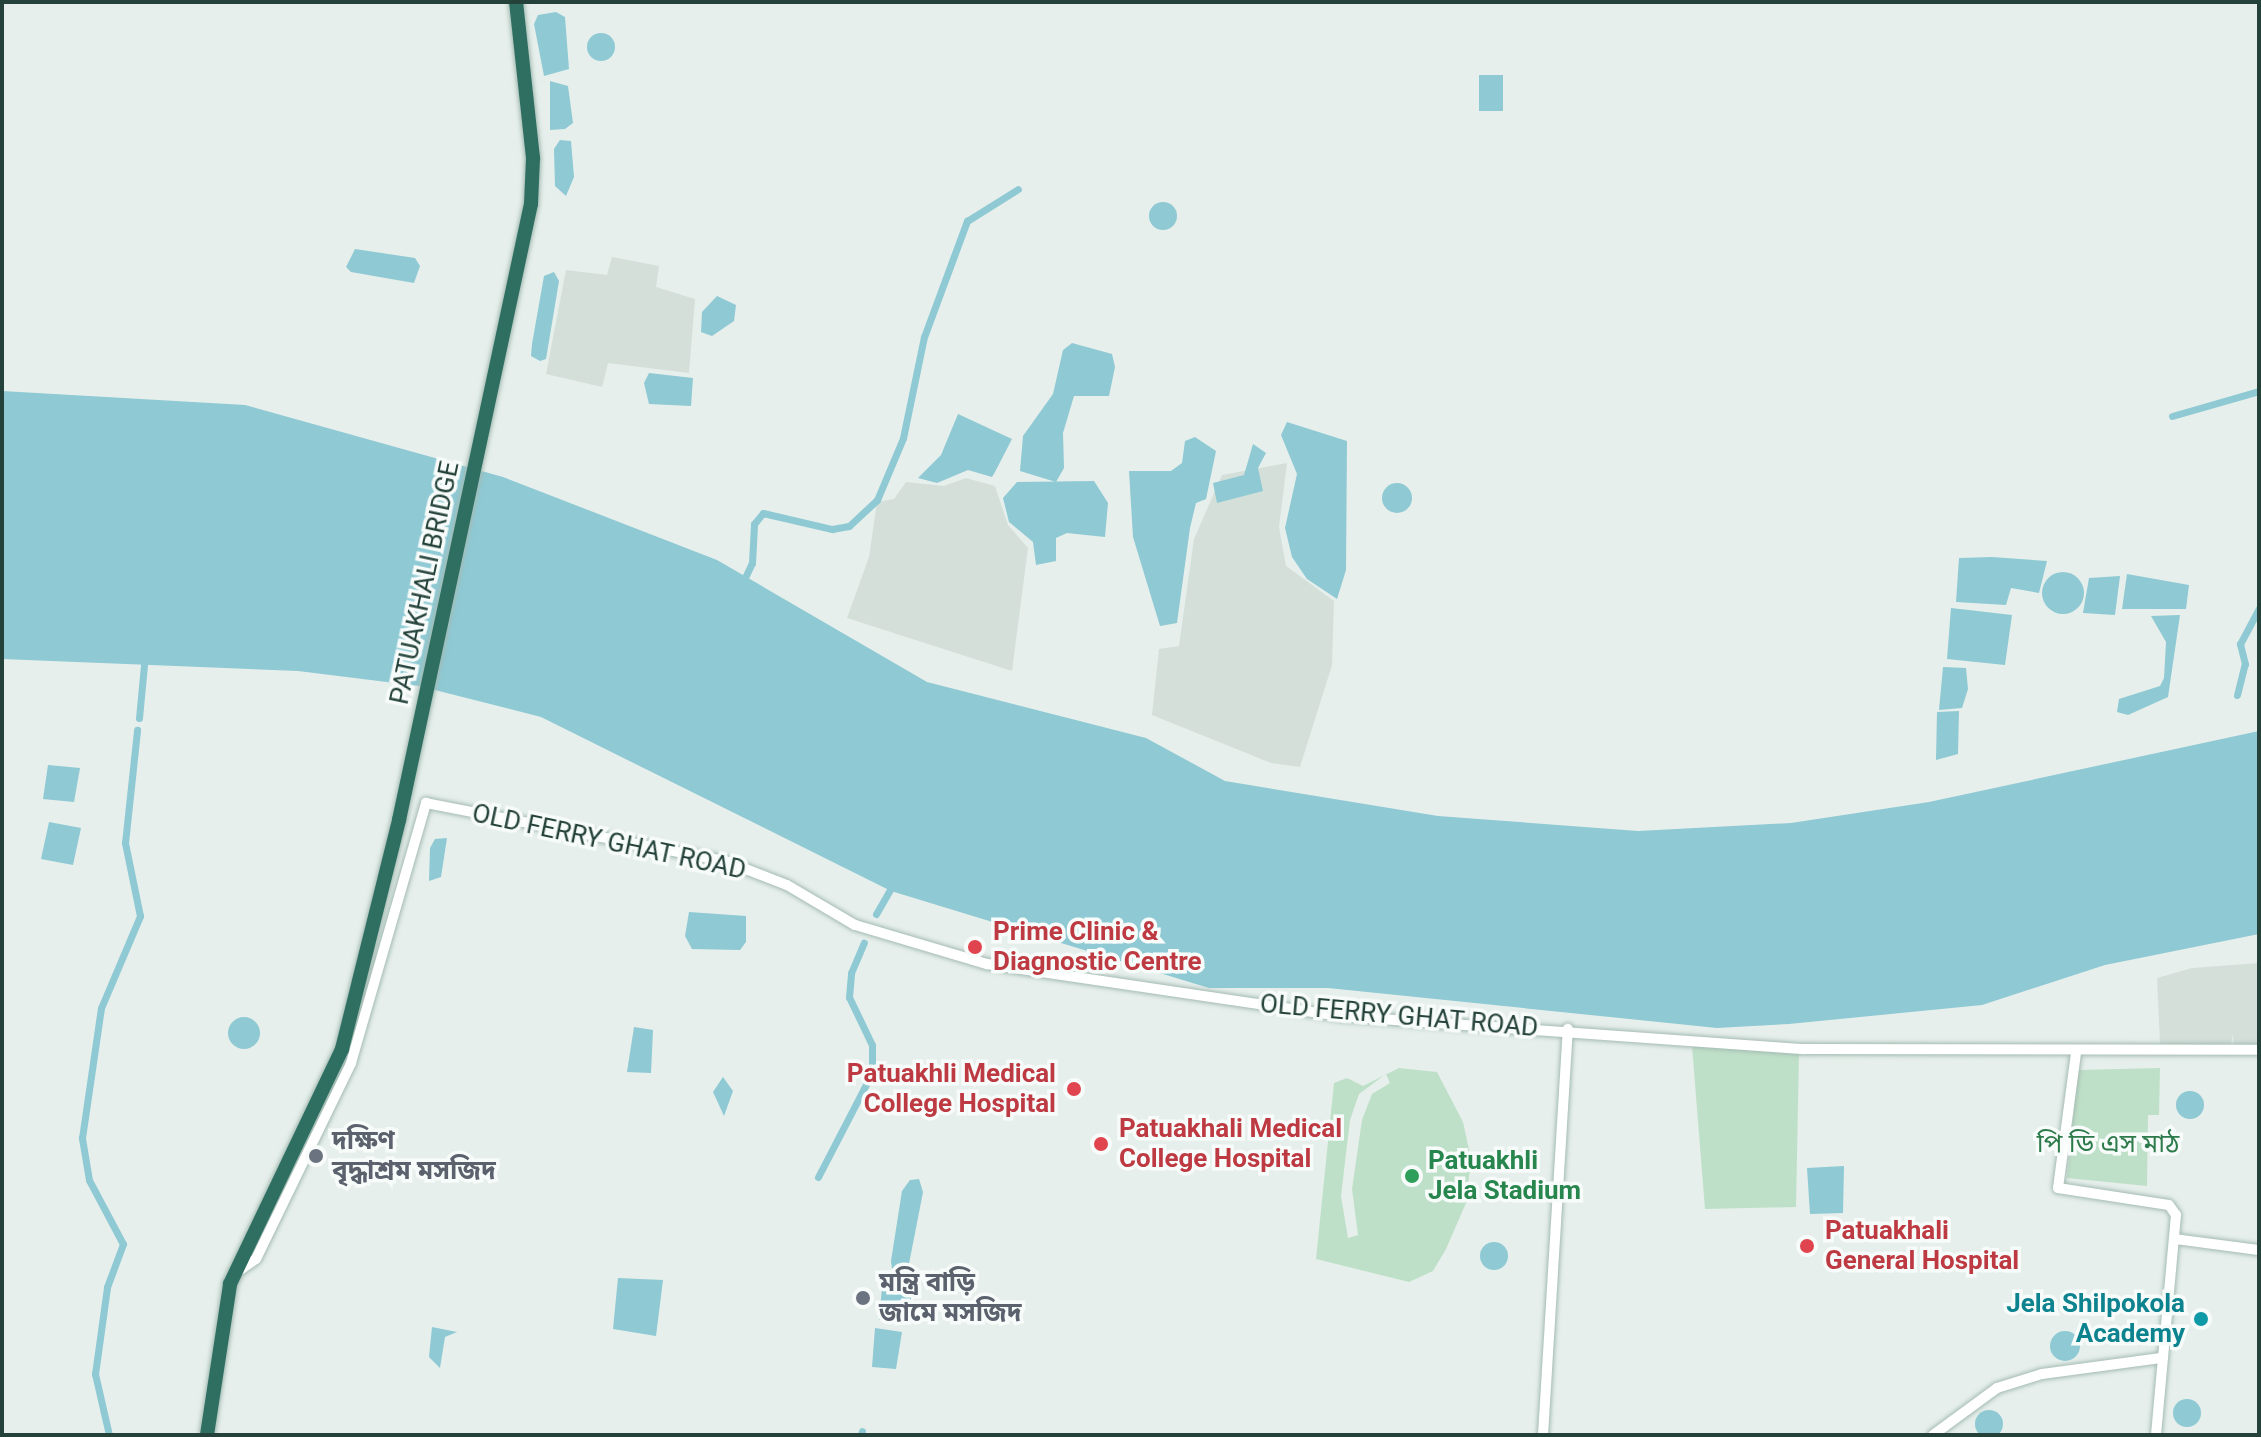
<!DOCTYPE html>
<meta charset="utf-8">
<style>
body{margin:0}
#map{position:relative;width:2261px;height:1437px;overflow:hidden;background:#e6efeb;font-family:Roboto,"Noto Sans Bengali",sans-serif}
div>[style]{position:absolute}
.built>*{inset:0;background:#d4dfda}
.green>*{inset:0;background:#bfe0c8}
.water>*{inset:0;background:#8ec9d4}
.round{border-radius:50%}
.canal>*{height:7px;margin:-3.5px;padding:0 3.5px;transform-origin:3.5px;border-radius:3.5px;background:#8ec9d4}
.roads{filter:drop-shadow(0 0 2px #a4bbb3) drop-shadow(0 0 2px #a4bbb3)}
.secondary>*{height:10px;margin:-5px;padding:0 5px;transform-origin:5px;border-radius:5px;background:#fff}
.highway>*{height:14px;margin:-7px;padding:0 7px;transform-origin:7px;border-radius:7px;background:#2f6f62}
.dots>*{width:22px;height:22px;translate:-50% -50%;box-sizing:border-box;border:4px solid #f7fbf9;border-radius:50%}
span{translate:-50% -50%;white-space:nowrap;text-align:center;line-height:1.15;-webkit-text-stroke:7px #f7fbf9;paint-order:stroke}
.street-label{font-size:26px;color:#24423a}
.health-label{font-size:26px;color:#be3a42;font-weight:700}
.left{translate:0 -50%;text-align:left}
.right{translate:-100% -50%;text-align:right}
.worship-label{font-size:26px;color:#5b616d;font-weight:700}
.park-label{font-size:26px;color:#2d7a4b}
.leisure-label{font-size:26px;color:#27864d;font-weight:700}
.culture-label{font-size:26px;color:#0d838f;font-weight:700}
.frame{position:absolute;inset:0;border:4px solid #24423a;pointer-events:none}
</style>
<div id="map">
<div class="built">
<div style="clip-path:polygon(612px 257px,659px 266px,656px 287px,695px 299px,689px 373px,608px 363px,602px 387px,546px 374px,566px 270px,607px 275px)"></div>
<div style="clip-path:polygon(1287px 463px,1279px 527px,1286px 566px,1334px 601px,1332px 665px,1300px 767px,1271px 763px,1152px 715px,1159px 649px,1179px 646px,1194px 539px,1222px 475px)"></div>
<div style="clip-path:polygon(966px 478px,995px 486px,1008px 525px,1028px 548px,1012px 671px,847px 618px,869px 557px,877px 502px,894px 499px,906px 482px,944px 486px)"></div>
<div style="clip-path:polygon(2259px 963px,2259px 1048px,2234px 1047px,2233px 1034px,2231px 1044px,2221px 1047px,2167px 1048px,2160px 1043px,2157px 978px,2192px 968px)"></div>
</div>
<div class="green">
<div style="clip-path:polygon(1692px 1046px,1799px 1053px,1796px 1207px,1705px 1209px)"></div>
<div style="clip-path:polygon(evenodd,1399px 1068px,1437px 1072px,1463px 1122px,1471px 1159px,1466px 1203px,1446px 1249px,1433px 1271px,1409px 1282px,1316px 1259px,1334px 1083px,1347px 1078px,1363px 1086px,1399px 1068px,1386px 1074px,1390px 1083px,1372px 1094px,1362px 1120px,1352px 1189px,1358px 1235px,1348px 1238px,1341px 1196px,1350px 1120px,1359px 1094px,1386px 1074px)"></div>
<div style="clip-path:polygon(2160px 1068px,2159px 1115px,2148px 1115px,2147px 1186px,2067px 1178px,2078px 1070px)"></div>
</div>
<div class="water">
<div style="clip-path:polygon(556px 12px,565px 17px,569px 69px,544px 76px,534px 24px,538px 15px)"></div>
<div class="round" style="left:587px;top:33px;width:28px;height:28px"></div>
<div style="clip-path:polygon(1479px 75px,1503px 75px,1503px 111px,1479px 111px)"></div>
<div style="clip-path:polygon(550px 81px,568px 86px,573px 123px,565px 129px,550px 130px)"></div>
<div style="clip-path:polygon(571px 141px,574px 177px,566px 196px,555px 186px,554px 149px,560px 140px)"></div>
<div class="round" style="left:1149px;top:202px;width:28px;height:28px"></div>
<div style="clip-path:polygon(355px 249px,415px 258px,420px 266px,414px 283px,351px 272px,346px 267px)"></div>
<div style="clip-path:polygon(554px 272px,559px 281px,546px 359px,540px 361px,531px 356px,532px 344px,544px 276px)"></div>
<div style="clip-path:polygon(717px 296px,736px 305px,734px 321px,712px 336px,701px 332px,702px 312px)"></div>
<div style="clip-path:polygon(1072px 343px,1112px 354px,1115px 367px,1109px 396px,1074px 396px,1063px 433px,1064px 468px,1056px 482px,1020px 471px,1023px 436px,1053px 394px,1063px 350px)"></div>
<div style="clip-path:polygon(649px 373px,693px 378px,691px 406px,649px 404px,644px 383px)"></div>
<div style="clip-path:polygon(2px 391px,245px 405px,503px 477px,717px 560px,927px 682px,1146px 738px,1225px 781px,1438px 816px,1638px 831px,1791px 823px,1929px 802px,2259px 731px,2259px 934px,2105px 965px,1982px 1005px,1789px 1024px,1717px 1028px,1328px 988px,1209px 988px,891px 891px,541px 717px,419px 686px,298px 671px,2px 659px)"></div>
<div style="clip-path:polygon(958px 414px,1012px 439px,995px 472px,992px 477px,968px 470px,937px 483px,918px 478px,941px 455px)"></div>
<div style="clip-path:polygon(1287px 422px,1347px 441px,1346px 570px,1337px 599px,1307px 579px,1292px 557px,1285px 528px,1297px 474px,1281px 435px)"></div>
<div style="clip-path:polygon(1195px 437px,1216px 451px,1206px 499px,1196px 503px,1190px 528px,1177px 623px,1160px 626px,1133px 537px,1129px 471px,1171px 471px,1182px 463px,1185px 441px)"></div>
<div style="clip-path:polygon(1253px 444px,1266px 453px,1258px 468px,1263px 491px,1217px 503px,1213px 483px,1244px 475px)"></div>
<div style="clip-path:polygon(1094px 481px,1108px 503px,1105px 537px,1067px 533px,1056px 538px,1056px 561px,1036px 565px,1033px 542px,1009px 522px,1003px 498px,1017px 482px)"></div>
<div class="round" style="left:1382px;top:483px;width:30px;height:30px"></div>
<div style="clip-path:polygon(1992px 557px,2047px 561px,2039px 593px,2011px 588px,2006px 605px,1956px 602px,1959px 558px)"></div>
<div class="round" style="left:2042px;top:572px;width:42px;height:42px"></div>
<div style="clip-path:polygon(2127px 574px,2189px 585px,2186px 609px,2122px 609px)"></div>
<div style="clip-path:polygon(2120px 576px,2115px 615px,2083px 613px,2089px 578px)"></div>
<div style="clip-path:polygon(1951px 608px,2012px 615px,2005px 665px,1947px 659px)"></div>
<div style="clip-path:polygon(2180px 615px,2168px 697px,2128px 715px,2117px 712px,2119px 699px,2160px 686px,2164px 678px,2166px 642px,2151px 616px)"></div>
<div style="clip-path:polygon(1943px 667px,1966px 668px,1968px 689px,1962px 708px,1939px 710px)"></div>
<div style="clip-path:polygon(1959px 711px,1958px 754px,1936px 760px,1937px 712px)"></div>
<div style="clip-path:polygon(48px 765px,80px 768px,74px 802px,43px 799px)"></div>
<div style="clip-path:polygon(49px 822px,81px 828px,73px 865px,41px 859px)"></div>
<div style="clip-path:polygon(447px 838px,441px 877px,429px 881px,430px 848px,435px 839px)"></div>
<div style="clip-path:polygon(689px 912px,746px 916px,746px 942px,740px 950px,692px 949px,685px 936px)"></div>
<div class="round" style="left:228px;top:1017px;width:32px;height:32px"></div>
<div style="clip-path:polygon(634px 1027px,653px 1030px,651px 1073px,627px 1072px)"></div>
<div style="clip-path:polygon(723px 1077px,733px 1091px,724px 1116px,713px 1092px)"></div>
<div class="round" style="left:2176px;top:1091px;width:28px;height:28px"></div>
<div style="clip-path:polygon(1844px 1166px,1843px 1213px,1810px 1214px,1807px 1168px)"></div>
<div style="clip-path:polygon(919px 1179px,923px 1192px,907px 1274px,892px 1269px,891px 1261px,902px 1191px,910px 1180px)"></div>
<div class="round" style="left:1480px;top:1242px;width:28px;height:28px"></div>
<div style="clip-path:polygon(883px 1277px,913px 1280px,909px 1323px,879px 1320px)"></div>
<div style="clip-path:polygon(618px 1278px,663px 1280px,656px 1336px,613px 1329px)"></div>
<div style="clip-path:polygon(432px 1327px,457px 1332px,445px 1337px,440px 1368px,429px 1357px)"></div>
<div style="clip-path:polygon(875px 1328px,902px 1332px,896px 1369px,872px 1367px)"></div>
<div class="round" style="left:2050px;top:1331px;width:30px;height:30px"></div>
<div class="round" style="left:2173px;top:1399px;width:28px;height:28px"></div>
<div class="round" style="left:1975px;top:1410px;width:28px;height:28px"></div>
</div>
<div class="canal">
<div style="left:2172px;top:416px;width:91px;rotate:-16deg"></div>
<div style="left:742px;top:584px;width:23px;rotate:-65deg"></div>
<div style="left:752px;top:563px;width:39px;rotate:-87deg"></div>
<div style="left:754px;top:524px;width:14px;rotate:-51deg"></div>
<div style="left:763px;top:513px;width:71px;rotate:13.1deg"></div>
<div style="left:832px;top:529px;width:17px;rotate:-10deg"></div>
<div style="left:849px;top:526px;width:38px;rotate:-43deg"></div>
<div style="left:877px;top:500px;width:67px;rotate:-67.2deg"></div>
<div style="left:903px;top:438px;width:103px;rotate:-78.3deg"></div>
<div style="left:924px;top:337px;width:124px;rotate:-69.7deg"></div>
<div style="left:967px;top:221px;width:60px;rotate:-32.1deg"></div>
<div style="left:2237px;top:695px;width:32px;rotate:-76deg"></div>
<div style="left:2245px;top:664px;width:21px;rotate:-104deg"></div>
<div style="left:2240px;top:644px;width:40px;rotate:-62deg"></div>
<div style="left:139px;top:718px;width:64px;rotate:-84.6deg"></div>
<div style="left:876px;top:914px;width:34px;rotate:-60deg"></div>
<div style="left:818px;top:1177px;width:117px;rotate:-62.6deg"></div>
<div style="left:872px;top:1073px;width:28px;rotate:-90deg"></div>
<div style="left:872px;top:1045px;width:53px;rotate:-115.6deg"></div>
<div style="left:849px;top:997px;width:24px;rotate:-85deg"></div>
<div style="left:851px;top:973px;width:33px;rotate:-67deg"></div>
<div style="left:109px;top:1435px;width:63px;rotate:-102.9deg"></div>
<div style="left:95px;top:1374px;width:88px;rotate:-82.1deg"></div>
<div style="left:107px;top:1287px;width:46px;rotate:-69.6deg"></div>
<div style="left:123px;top:1244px;width:72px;rotate:-118deg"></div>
<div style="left:89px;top:1180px;width:43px;rotate:-99.5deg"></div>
<div style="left:82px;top:1138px;width:131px;rotate:-81.7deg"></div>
<div style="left:101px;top:1008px;width:100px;rotate:-67deg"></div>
<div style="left:140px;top:916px;width:75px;rotate:-101.6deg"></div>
<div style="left:125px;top:843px;width:114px;rotate:-83.9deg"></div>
<div style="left:861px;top:1435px;width:4px;rotate:-76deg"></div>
</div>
<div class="roads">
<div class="secondary">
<div style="left:2076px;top:1053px;width:136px;rotate:97.6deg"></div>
<div style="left:2058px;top:1188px;width:112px;rotate:8.7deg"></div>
<div style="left:2169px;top:1205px;width:12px;rotate:55deg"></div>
<div style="left:2176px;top:1215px;width:221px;rotate:95.2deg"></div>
<div style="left:2175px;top:1239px;width:85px;rotate:7.5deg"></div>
<div style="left:233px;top:1275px;width:28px;rotate:-35deg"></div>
<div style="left:256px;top:1259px;width:218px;rotate:-64.1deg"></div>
<div style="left:351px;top:1063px;width:271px;rotate:-73.9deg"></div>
<div style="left:426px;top:803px;width:305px;rotate:11deg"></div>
<div style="left:725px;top:861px;width:66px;rotate:21.2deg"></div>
<div style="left:787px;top:885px;width:79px;rotate:30.5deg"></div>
<div style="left:855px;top:925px;width:138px;rotate:16.5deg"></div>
<div style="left:987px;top:964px;width:357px;rotate:8.4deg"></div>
<div style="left:1340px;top:1016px;width:464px;rotate:4.1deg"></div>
<div style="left:1803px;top:1049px;width:456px;rotate:0.1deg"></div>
<div style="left:1543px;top:1435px;width:407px;rotate:-86.5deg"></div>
<div style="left:1933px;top:1435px;width:79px;rotate:-36.3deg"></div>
<div style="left:1997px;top:1388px;width:47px;rotate:-17.3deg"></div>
<div style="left:2042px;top:1374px;width:120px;rotate:-7.7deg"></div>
</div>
<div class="highway">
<div style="left:207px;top:1435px;width:153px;rotate:-81.3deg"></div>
<div style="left:230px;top:1284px;width:260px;rotate:-64.5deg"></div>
<div style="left:342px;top:1049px;width:236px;rotate:-76deg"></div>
<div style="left:399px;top:820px;width:630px;rotate:-77.91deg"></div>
<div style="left:531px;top:204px;width:46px;rotate:-87.5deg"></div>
<div style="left:533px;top:158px;width:157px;rotate:-96.2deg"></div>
</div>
</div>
<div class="dots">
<div style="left:975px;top:947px;background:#e0444e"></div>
<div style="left:1074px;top:1089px;background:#e0444e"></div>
<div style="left:1101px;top:1144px;background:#e0444e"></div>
<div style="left:316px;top:1156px;background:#6b7280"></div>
<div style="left:1412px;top:1176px;background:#2e9e5b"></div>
<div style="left:1807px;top:1246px;background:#e0444e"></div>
<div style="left:863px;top:1298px;background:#6b7280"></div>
<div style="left:2201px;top:1319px;background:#0f9aa8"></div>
</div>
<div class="street-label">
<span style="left:425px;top:583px;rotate:-78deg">PATUAKHALI BRIDGE</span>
<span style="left:609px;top:842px;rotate:12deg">OLD FERRY GHAT ROAD</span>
<span style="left:1399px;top:1016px;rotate:5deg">OLD FERRY GHAT ROAD</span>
</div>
<div class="health-label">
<span class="left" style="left:993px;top:947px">Prime Clinic &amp;<br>Diagnostic Centre</span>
<span class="right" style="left:1056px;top:1089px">Patuakhli Medical<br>College Hospital</span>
<span class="left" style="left:1119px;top:1144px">Patuakhali Medical<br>College Hospital</span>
<span class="left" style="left:1825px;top:1246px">Patuakhali<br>General Hospital</span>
</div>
<div class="worship-label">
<span class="left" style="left:332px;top:1156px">দক্ষিণ<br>বৃদ্ধাশ্রম মসজিদ</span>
<span class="left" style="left:879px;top:1298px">মন্ত্রি বাড়ি<br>জামে মসজিদ</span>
</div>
<div class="park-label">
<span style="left:2108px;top:1144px">পি ডি এস মাঠ</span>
</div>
<div class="leisure-label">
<span class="left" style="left:1428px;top:1176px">Patuakhli<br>Jela Stadium</span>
</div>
<div class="culture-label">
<span class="right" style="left:2185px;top:1319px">Jela Shilpokola<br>Academy</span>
</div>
<div class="frame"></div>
</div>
